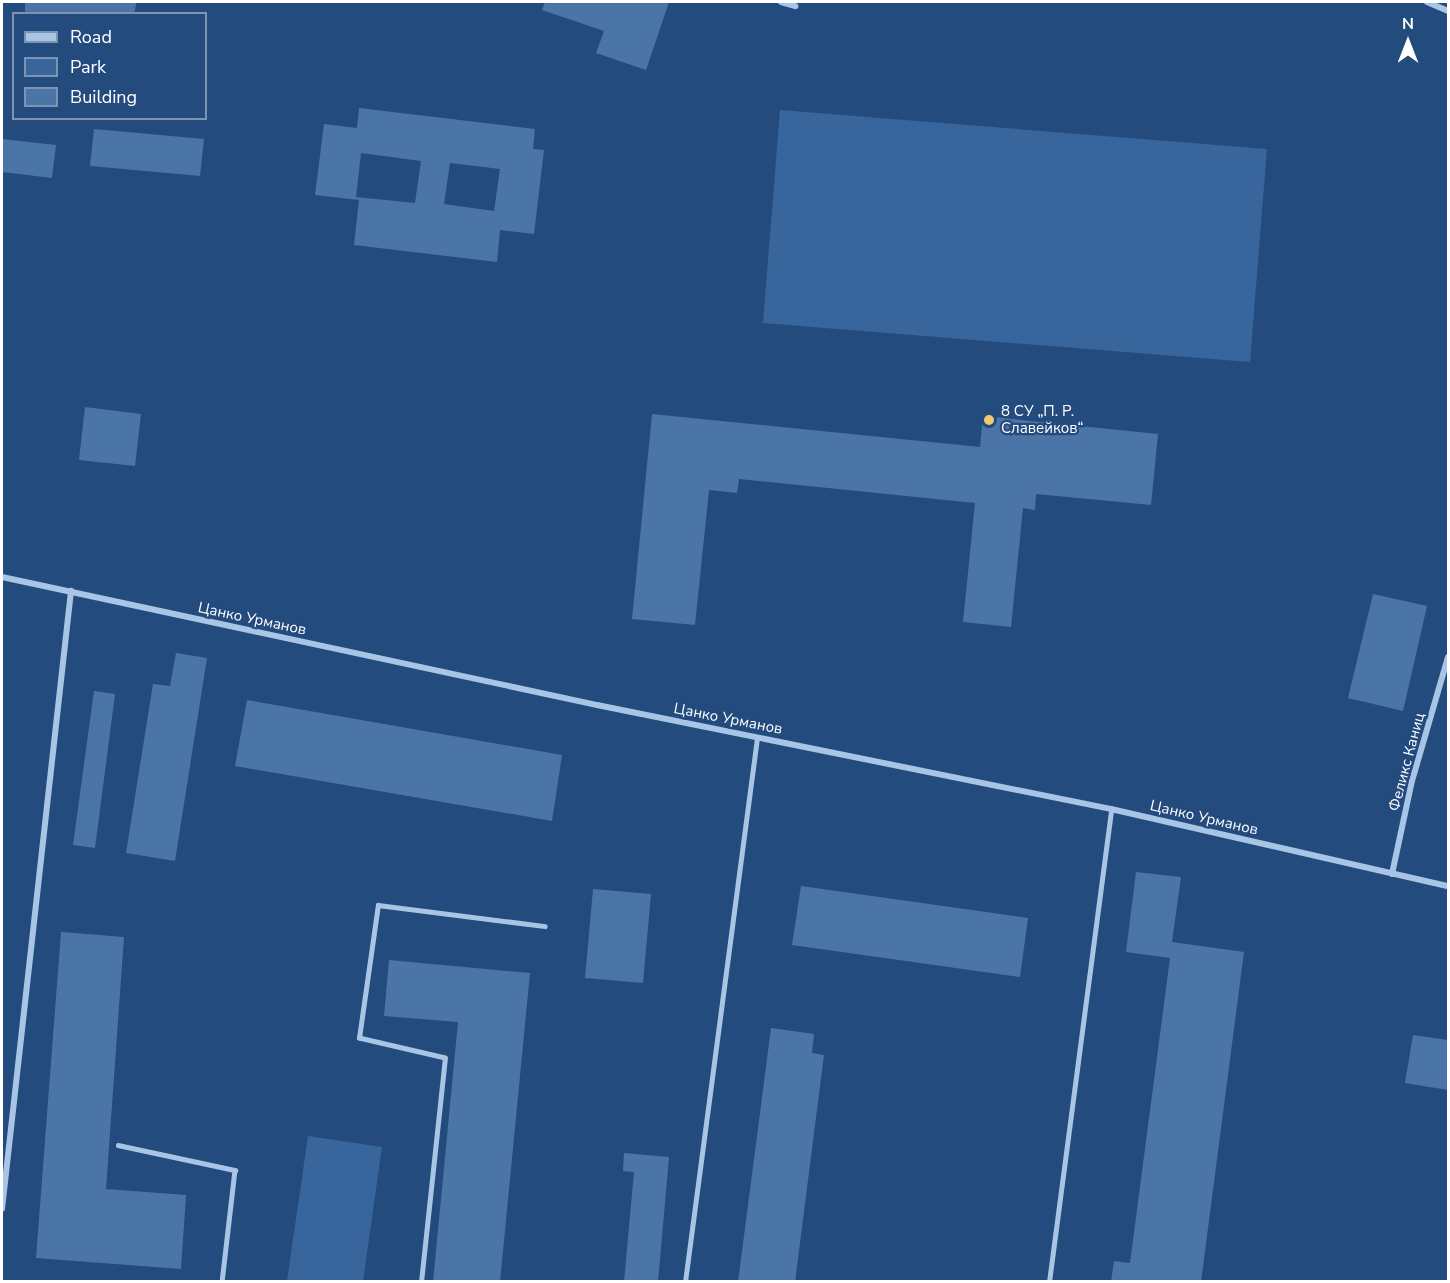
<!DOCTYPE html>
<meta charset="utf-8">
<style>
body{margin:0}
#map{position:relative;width:1450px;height:1283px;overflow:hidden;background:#244b7e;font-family:"Nunito Sans",sans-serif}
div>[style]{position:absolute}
.green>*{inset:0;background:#38659b}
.building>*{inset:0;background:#4c75a7}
.service>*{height:4.5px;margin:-2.25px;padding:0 2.25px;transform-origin:2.25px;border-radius:2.25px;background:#a9c5e6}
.minor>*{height:6px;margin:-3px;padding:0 3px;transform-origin:3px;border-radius:3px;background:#a9c5e6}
.dots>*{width:16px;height:16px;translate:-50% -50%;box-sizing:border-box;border:3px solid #244b7e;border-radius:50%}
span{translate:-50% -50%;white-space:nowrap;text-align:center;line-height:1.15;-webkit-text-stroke:4.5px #244b7e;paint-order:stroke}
.poi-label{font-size:15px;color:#fff}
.left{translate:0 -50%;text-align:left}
.street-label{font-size:15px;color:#fff}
.frame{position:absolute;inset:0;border:3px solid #fff;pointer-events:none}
.legend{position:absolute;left:12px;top:12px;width:195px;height:108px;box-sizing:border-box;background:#244b7e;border:2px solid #7c93b2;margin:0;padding:8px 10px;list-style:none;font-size:18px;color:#fff}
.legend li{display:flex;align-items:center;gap:12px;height:30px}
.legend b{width:30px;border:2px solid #7c93b2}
.north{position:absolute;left:1378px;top:12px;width:60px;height:60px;-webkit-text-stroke:4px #244b7e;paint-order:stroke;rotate:0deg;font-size:16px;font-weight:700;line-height:24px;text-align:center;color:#fff}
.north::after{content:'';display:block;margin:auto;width:21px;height:27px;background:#fff;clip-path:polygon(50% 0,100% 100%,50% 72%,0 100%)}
</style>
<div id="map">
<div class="green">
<div style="clip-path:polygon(780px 110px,1267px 149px,1250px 362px,763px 323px)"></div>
<div style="clip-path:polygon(308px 1136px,382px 1147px,363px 1281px,287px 1281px)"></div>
</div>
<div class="building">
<div style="clip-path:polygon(25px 2px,136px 2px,136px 5px,134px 14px,29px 14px,25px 11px)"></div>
<div style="clip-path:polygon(545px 2px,669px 2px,646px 70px,596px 53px,604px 31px,542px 10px)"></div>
<div style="clip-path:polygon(evenodd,359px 108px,535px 129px,533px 149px,544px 150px,534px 234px,500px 230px,497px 262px,354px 245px,359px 200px,315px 195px,324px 124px,357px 128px,359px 108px,361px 153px,421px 161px,415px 203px,356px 197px,361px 153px,359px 108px,450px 163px,500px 169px,494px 211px,444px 204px,450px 163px)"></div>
<div style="clip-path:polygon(94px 129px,204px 139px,200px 176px,90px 166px)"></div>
<div style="clip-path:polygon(2px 139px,56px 145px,52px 178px,2px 172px)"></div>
<div style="clip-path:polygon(85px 407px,141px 414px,135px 466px,79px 460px)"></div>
<div style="clip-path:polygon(652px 414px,980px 447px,983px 416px,1158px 434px,1151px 505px,1036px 494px,1035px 510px,1023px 508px,1011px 627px,963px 622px,975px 503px,739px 479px,737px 493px,709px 490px,695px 625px,632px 619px)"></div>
<div style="clip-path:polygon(1373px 594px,1427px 606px,1403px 711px,1348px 698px)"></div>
<div style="clip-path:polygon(176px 653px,207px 658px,175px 861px,126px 853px,153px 684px,170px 686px)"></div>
<div style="clip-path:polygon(94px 691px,115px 694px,95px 848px,73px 845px)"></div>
<div style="clip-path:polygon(247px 700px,562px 755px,552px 821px,235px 766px)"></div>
<div style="clip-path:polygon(1136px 872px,1181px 877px,1172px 942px,1244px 952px,1201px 1282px,1111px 1282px,1114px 1261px,1130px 1263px,1170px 958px,1126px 952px)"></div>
<div style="clip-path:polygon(801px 886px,1028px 918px,1020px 977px,792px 945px)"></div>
<div style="clip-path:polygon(593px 889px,651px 894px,643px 983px,585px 978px)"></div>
<div style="clip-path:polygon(61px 932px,124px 937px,106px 1189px,186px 1195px,181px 1269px,36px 1258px)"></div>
<div style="clip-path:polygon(389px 960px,530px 973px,500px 1282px,433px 1282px,458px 1022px,384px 1016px)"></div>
<div style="clip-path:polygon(771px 1028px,814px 1034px,812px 1053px,824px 1055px,795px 1282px,738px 1282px)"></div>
<div style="clip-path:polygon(1413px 1035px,1448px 1040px,1448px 1090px,1405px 1083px)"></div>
<div style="clip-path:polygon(624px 1153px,669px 1157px,658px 1282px,624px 1282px,634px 1172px,623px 1171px)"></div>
</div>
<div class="service">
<div style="left:118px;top:1145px;width:120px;rotate:12.1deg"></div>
<div style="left:235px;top:1170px;width:113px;rotate:96.6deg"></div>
<div style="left:421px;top:1282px;width:225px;rotate:-83.9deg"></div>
<div style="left:445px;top:1058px;width:88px;rotate:-166.9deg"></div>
<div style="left:359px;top:1038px;width:134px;rotate:-81.9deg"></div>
<div style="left:378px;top:905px;width:168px;rotate:7.2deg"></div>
<div style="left:685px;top:1282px;width:549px;rotate:-82.46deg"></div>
<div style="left:1049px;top:1282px;width:477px;rotate:-82.5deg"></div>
</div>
<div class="minor">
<div style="left:781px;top:2px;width:15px;rotate:16deg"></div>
<div style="left:1427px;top:2px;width:23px;rotate:23deg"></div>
<div style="left:2px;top:577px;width:609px;rotate:12.14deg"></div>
<div style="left:597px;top:705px;width:524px;rotate:11.44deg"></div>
<div style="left:1111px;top:809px;width:346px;rotate:12.9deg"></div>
<div style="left:1392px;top:874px;width:95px;rotate:-77.9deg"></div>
<div style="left:1412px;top:781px;width:129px;rotate:-73.8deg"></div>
<div style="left:2px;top:1209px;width:622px;rotate:-83.63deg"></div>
</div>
<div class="dots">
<div style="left:989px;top:420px;background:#f0ca6d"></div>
</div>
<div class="poi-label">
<span class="left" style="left:1001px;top:420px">8 СУ „П. Р.<br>Славейков“</span>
</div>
<div class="street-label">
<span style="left:252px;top:619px;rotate:12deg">Цанко Урманов</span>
<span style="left:728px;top:719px;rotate:11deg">Цанко Урманов</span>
<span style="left:1407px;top:762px;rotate:-75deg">Феликс Каниц</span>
<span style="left:1204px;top:818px;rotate:13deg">Цанко Урманов</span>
</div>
<div class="frame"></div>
<ul class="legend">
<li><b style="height:8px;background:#a9c5e6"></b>Road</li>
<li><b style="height:16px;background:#38659b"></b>Park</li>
<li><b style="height:16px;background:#4c75a7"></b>Building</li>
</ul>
<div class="north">N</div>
</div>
